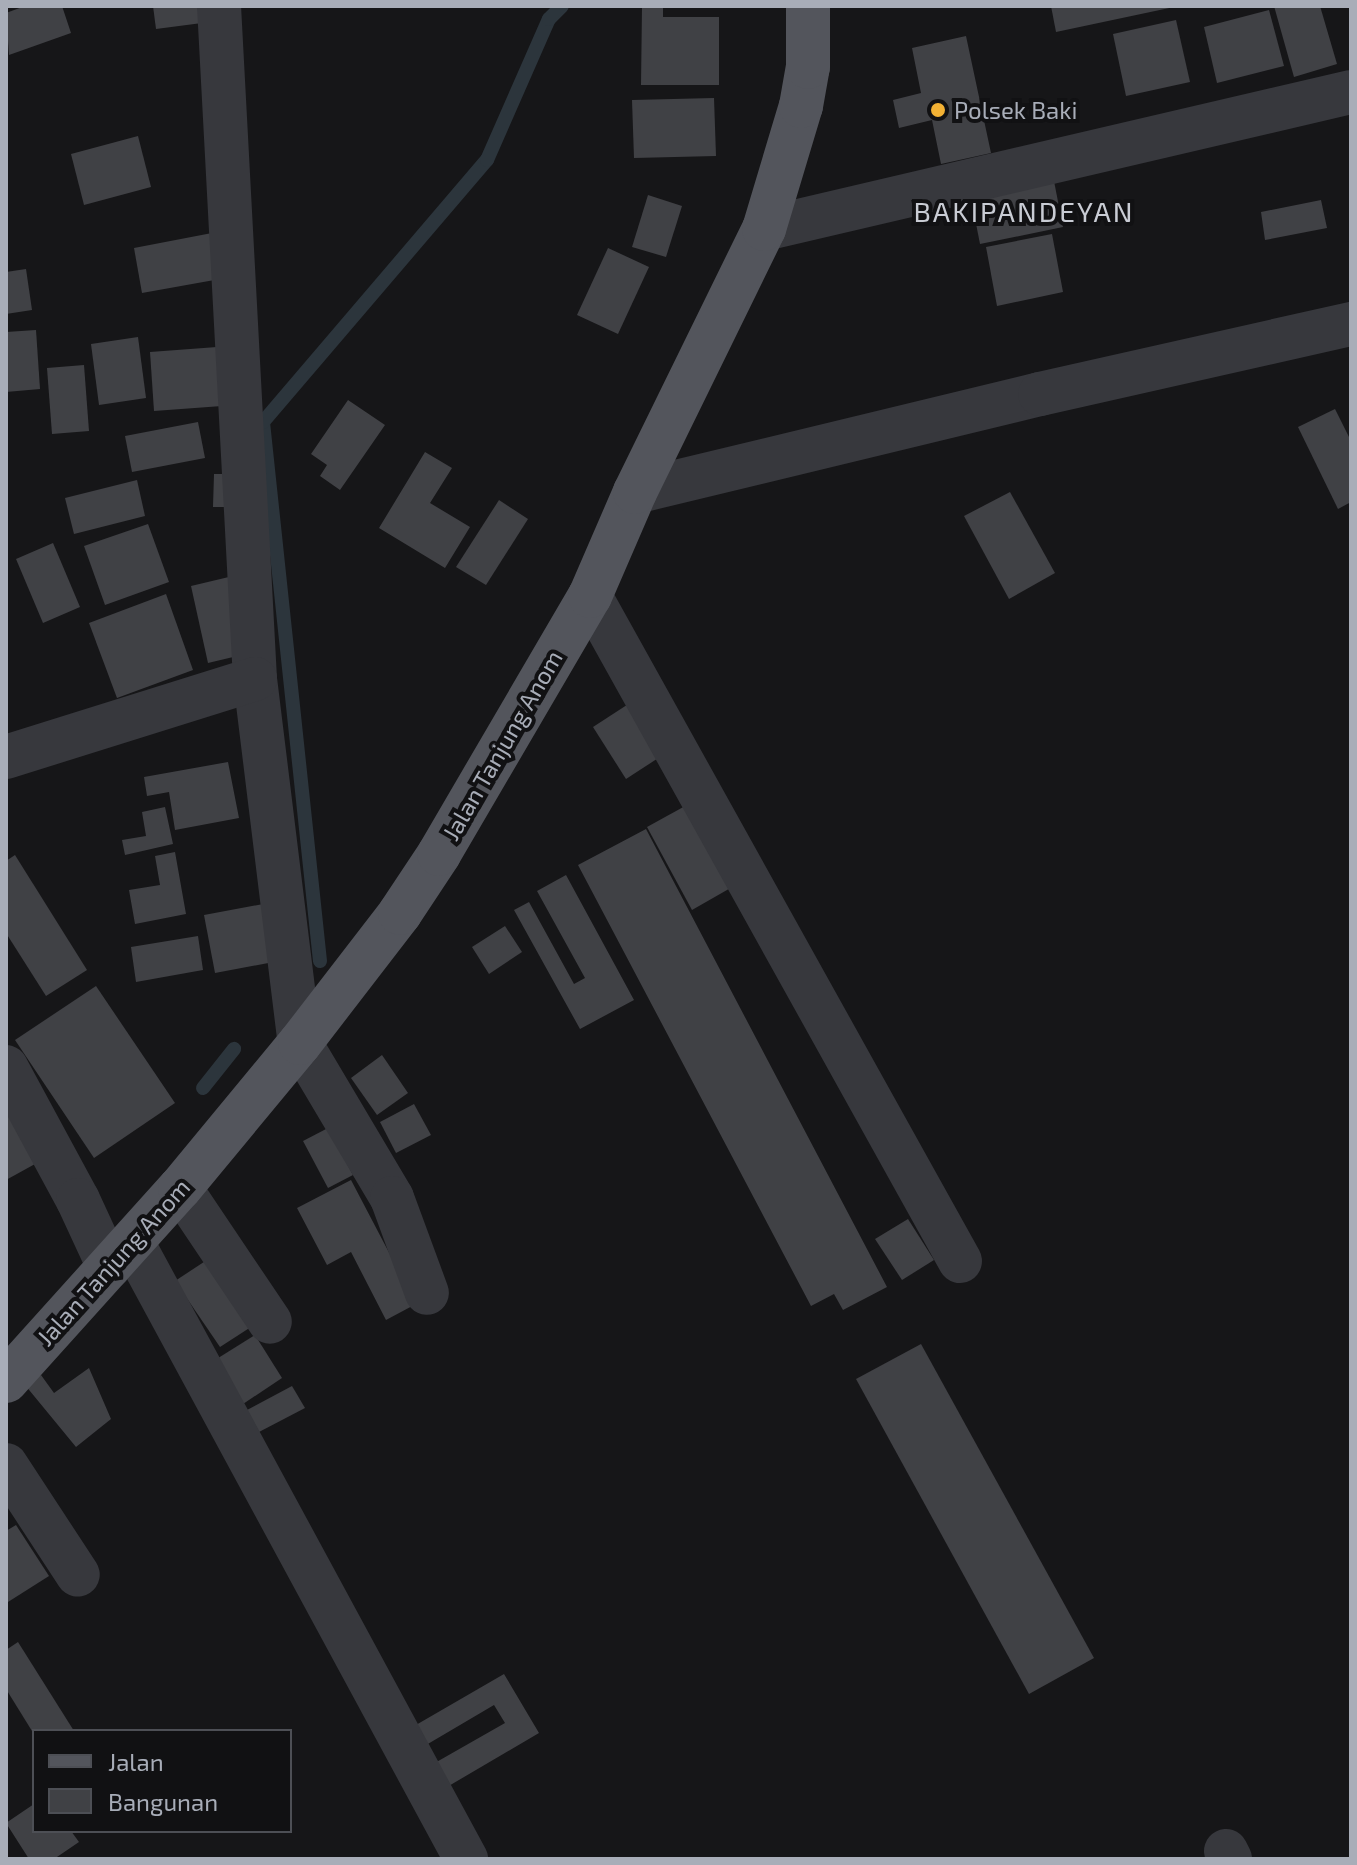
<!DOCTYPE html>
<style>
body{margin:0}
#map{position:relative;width:1357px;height:1865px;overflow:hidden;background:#161618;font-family:"Exo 2",sans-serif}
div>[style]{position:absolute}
.stream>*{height:14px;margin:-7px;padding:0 7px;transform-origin:7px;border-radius:7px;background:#2c353c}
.building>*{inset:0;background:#404145}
.minor>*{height:44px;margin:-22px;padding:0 22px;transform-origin:22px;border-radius:22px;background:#37383d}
.major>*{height:44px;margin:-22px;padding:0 22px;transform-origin:22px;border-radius:22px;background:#53555c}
.dots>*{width:22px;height:22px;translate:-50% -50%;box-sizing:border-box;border:4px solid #111113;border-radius:50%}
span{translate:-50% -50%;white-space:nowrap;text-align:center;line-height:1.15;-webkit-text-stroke:8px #111113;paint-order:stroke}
.poi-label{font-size:24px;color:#a8adb8}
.left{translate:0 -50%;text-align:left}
.street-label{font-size:24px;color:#a8adb8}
.quarter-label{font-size:28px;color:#c9ccd4;letter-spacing:2px}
.frame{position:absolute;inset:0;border:8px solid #a8adb8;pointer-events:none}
.legend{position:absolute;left:32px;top:1729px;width:260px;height:104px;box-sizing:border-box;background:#111113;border:2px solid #4d4f55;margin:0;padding:10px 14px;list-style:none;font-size:24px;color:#a8adb8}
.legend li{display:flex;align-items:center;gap:16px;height:40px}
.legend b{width:40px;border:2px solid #4d4f55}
</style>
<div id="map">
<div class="stream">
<div style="left:320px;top:961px;width:542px;rotate:-96.04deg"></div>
<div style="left:263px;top:422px;width:345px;rotate:-49.5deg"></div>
<div style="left:487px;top:160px;width:154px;rotate:-66.3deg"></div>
<div style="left:549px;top:19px;width:18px;rotate:-45deg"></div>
<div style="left:203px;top:1088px;width:50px;rotate:-51.5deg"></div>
</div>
<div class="building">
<div style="clip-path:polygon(25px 6px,62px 6px,71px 33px,9px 55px,6px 13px)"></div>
<div style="clip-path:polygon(153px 6px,200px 6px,202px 23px,156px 29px)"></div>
<div style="clip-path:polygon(642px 6px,663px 6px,663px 17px,719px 17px,719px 85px,641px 85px)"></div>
<div style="clip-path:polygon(1051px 6px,1174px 6px,1174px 7px,1056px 32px)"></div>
<div style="clip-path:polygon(1274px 6px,1320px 6px,1337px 64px,1294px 77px)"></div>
<div style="clip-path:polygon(1269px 10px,1284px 66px,1217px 83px,1204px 27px)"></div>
<div style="clip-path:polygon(1176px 20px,1190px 82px,1126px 96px,1113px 34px)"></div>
<div style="clip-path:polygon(966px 36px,991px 153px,941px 164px,932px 120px,899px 128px,893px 100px,921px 93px,912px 48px)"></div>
<div style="clip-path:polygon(714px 98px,716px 156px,634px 158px,632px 100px)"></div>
<div style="clip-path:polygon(138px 136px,151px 187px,84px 205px,71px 154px)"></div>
<div style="clip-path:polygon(1053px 176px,1063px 227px,980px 244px,970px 193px)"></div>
<div style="clip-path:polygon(648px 195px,682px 206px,666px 257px,632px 247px)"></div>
<div style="clip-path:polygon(1321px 200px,1327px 228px,1265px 240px,1261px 212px)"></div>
<div style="clip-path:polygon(212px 233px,220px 279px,142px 293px,134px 248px)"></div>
<div style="clip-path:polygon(1052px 234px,1063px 292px,997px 306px,986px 247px)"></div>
<div style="clip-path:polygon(608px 248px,649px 267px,618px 334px,577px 315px)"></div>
<div style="clip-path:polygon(26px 269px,32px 310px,6px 314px,6px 272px)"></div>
<div style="clip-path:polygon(36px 330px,40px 389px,6px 392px,6px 332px)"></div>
<div style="clip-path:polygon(138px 337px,146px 398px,99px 405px,91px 344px)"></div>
<div style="clip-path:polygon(217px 347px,222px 406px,154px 411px,150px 352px)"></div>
<div style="clip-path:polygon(84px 365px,89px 431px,52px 434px,47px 368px)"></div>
<div style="clip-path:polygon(348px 400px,385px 425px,340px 490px,320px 476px,327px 465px,311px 454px)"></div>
<div style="clip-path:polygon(1335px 409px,1351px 441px,1351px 502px,1338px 509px,1298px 427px)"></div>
<div style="clip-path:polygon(198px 422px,205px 458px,132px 472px,125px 436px)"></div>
<div style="clip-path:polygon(425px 452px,452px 468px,430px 503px,470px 527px,445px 568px,379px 528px)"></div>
<div style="clip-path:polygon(214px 474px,234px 474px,233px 507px,213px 507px)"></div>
<div style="clip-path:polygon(137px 480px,145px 516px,74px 534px,65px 498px)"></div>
<div style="clip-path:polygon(1010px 492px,1055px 573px,1009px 599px,964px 516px)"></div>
<div style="clip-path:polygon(499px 500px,528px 519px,486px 585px,456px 567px)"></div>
<div style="clip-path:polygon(148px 524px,169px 582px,105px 605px,84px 546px)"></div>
<div style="clip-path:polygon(53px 543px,80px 607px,43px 623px,16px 559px)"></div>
<div style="clip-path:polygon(233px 576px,250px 653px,208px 663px,191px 586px)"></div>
<div style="clip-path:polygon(166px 594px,193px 670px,117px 698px,89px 623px)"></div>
<div style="clip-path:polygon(633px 701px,666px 753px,626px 779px,593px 727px)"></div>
<div style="clip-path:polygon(228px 762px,239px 818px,175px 830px,169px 792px,147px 796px,144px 777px)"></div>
<div style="clip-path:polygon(696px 800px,741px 882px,692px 910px,647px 827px)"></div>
<div style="clip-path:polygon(165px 807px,173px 844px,125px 855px,122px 840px,146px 836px,142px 812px)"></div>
<div style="clip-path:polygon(646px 829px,887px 1287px,843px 1310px,834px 1294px,811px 1306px,578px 865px)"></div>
<div style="clip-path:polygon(175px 852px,186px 914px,135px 924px,129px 890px,160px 885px,155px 856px)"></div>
<div style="clip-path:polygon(15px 855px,87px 970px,46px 996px,6px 933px,6px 861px)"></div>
<div style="clip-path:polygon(566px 875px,634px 1000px,580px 1029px,514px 910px,529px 902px,574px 984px,585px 978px,537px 891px)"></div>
<div style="clip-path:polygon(274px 902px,284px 960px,215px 973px,204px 915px)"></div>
<div style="clip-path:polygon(505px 926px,522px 952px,489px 974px,472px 947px)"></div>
<div style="clip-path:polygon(198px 936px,203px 970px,136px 982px,131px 947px)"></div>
<div style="clip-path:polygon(96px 986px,175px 1103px,94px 1158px,15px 1040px)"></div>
<div style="clip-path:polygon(382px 1055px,408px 1093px,377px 1115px,351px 1078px)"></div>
<div style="clip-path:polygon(414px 1104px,431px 1135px,396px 1153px,380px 1122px)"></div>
<div style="clip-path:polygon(6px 1111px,35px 1164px,6px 1180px)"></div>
<div style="clip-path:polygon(328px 1128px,353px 1175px,328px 1188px,303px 1141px)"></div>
<div style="clip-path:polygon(351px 1180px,416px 1304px,386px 1320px,351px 1252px,327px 1265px,297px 1208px)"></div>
<div style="clip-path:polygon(908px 1219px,934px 1260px,902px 1280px,875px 1239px)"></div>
<div style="clip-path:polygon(213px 1256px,257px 1323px,220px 1347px,175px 1281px)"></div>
<div style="clip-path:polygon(255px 1335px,282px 1378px,243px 1404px,215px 1360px)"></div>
<div style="clip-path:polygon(921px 1344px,1094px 1658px,1029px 1694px,856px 1379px)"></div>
<div style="clip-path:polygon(89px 1368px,111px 1419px,76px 1447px,25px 1385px,41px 1375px,54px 1393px)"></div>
<div style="clip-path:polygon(292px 1386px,305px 1408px,259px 1432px,247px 1410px)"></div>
<div style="clip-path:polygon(16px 1525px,49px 1576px,8px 1602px,6px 1531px)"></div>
<div style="clip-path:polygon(18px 1642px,74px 1731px,32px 1731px,6px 1689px,6px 1650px)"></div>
<div style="clip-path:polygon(504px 1674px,539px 1733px,447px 1787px,433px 1764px,505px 1723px,494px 1705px,421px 1748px,409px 1729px)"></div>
<div style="clip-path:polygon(34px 1804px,34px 1831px,71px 1831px,79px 1842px,54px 1859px,29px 1859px,6px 1823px)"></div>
</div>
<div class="minor">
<div style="left:219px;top:6px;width:674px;rotate:86.94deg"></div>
<div style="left:255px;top:679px;width:367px;rotate:83deg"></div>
<div style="left:300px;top:1043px;width:180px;rotate:59.3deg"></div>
<div style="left:392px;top:1198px;width:101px;rotate:69.8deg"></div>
<div style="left:764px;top:229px;width:603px;rotate:-13.14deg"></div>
<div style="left:635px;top:492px;width:417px;rotate:-13.6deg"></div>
<div style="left:1040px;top:394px;width:319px;rotate:-12.7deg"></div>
<div style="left:590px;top:596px;width:761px;rotate:60.91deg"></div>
<div style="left:6px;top:757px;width:261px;rotate:-17.4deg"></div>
<div style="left:6px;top:1067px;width:151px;rotate:61.6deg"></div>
<div style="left:78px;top:1200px;width:74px;rotate:65.2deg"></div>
<div style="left:180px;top:1188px;width:161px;rotate:56.1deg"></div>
<div style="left:132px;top:1242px;width:702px;rotate:61.57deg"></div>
<div style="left:6px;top:1465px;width:131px;rotate:56.8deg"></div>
<div style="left:1226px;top:1851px;width:9px;rotate:63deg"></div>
</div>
<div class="major">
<div style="left:6px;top:1381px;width:260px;rotate:-48deg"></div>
<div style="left:180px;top:1188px;width:188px;rotate:-50.4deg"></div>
<div style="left:300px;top:1043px;width:164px;rotate:-52.4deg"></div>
<div style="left:400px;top:913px;width:71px;rotate:-56.5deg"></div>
<div style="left:439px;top:854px;width:299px;rotate:-59.7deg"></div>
<div style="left:590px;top:596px;width:113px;rotate:-66.6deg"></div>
<div style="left:635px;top:492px;width:293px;rotate:-63.9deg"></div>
<div style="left:764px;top:229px;width:128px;rotate:-73.3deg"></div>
<div style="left:801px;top:106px;width:40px;rotate:-80deg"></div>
<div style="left:808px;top:67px;width:61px;rotate:-90deg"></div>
</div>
<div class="dots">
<div style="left:938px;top:110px;background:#f2b134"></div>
</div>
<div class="poi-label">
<span class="left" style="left:954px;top:110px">Polsek Baki</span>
</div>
<div class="street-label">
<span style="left:502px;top:745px;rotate:-60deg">Jalan Tanjung Anom</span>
<span style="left:113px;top:1262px;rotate:-48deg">Jalan Tanjung Anom</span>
</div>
<div class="quarter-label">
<span style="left:1024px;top:211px">BAKIPANDEYAN</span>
</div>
<div class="frame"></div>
<ul class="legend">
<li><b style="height:10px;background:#53555c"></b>Jalan</li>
<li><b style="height:22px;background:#404145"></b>Bangunan</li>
</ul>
</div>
